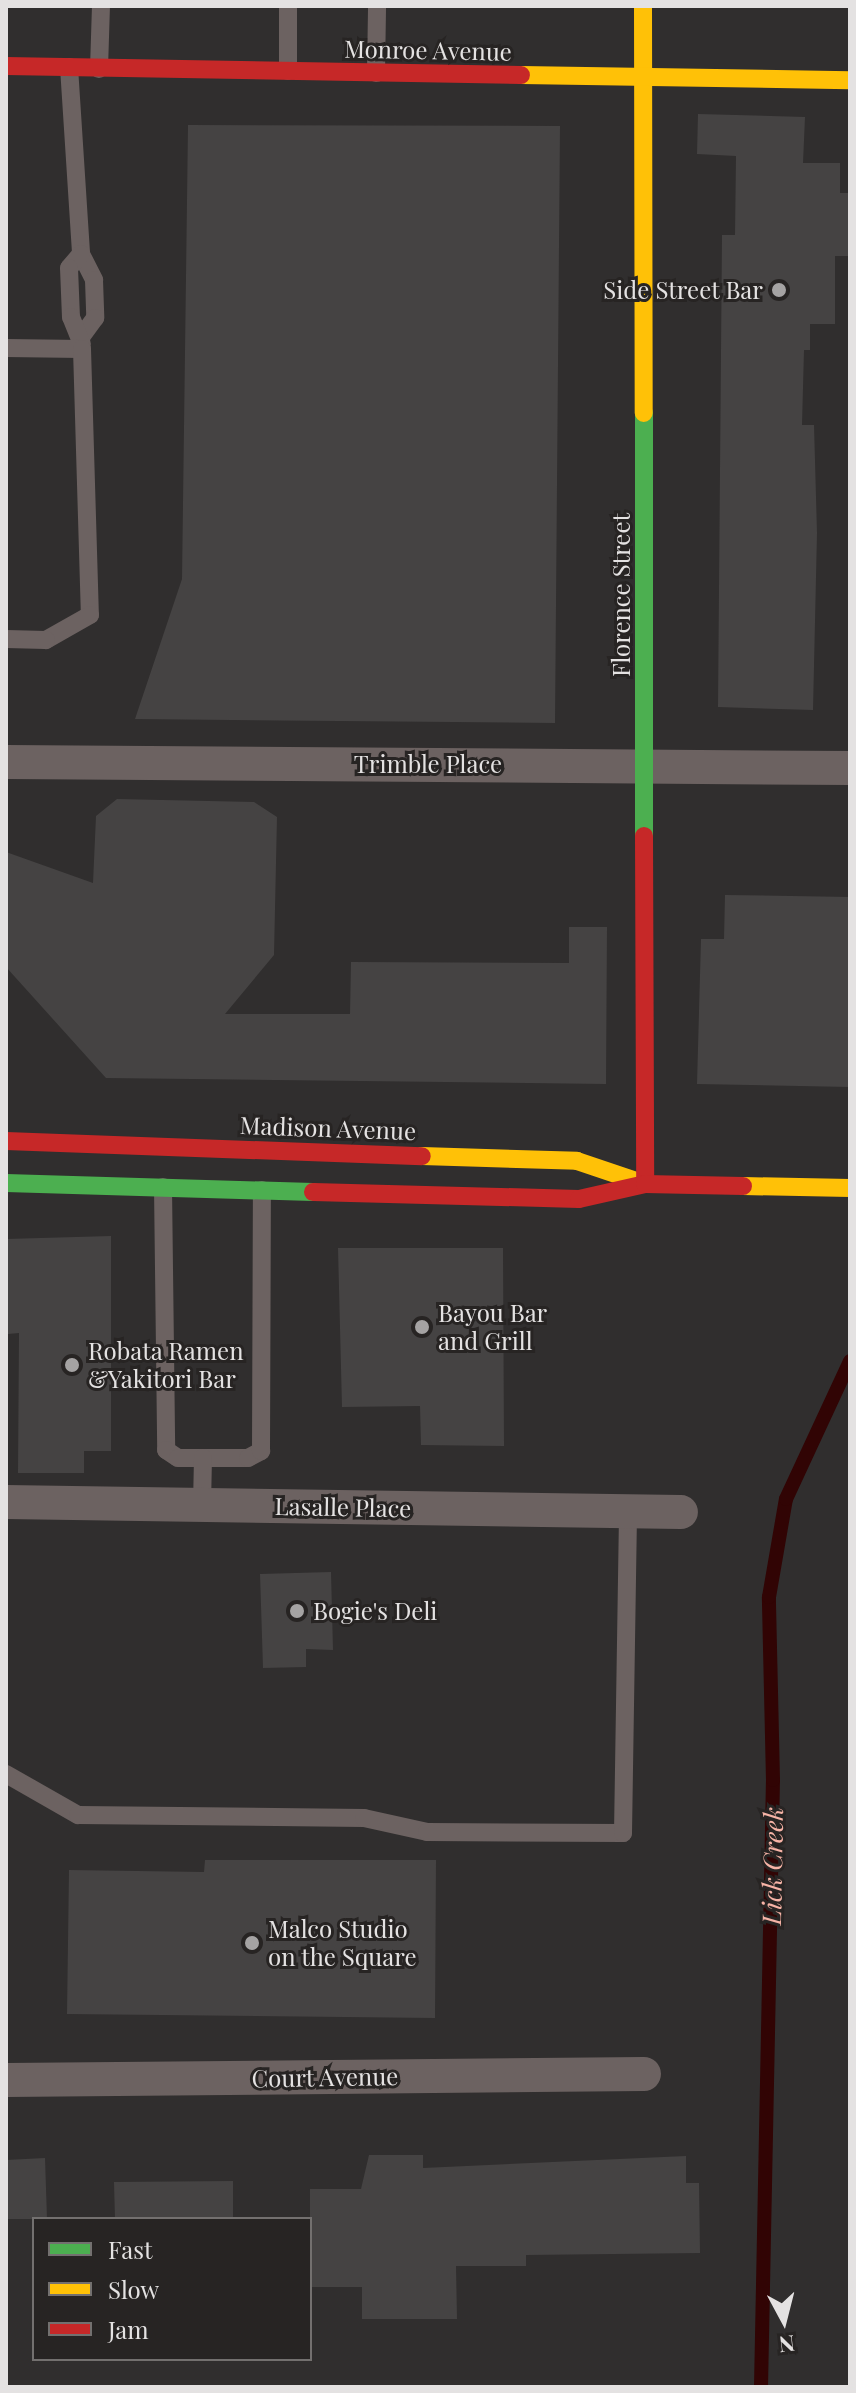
<!DOCTYPE html>
<style>
body{margin:0}
#map{position:relative;width:856px;height:2393px;overflow:hidden;background:#302e2e;font-family:"Playfair Display",serif}
div>[style]{position:absolute}
.stream>*{height:14px;margin:-7px;padding:0 7px;transform-origin:7px;border-radius:7px;background:#310404}
.building>*{inset:0;background:#454343}
.lane>*{height:18px;margin:-9px;padding:0 9px;transform-origin:9px;border-radius:9px;background:#6c6261}
.street>*{height:34px;margin:-17px;padding:0 17px;transform-origin:17px;border-radius:17px;background:#6c6261}
.fast>*{height:18px;margin:-9px;padding:0 9px;transform-origin:9px;border-radius:9px;background:#4caf50}
.slow>*{height:18px;margin:-9px;padding:0 9px;transform-origin:9px;border-radius:9px;background:#ffc107}
.jam>*{height:18px;margin:-9px;padding:0 9px;transform-origin:9px;border-radius:9px;background:#c62828}
.dots>*{width:22px;height:22px;translate:-50% -50%;box-sizing:border-box;border:4px solid #272423;border-radius:50%}
span{translate:-50% -50%;white-space:nowrap;text-align:center;line-height:1.15;-webkit-text-stroke:6px #272423;paint-order:stroke}
.street-label{font-size:24px;color:#e4e2e2}
.poi-label{font-size:24px;color:#e4e2e2}
.right{translate:-100% -50%;text-align:right}
.left{translate:0 -50%;text-align:left}
.water-label{font-size:26px;color:#f6b3a6;font-style:italic}
.frame{position:absolute;inset:0;border:8px solid #e4e2e2;pointer-events:none}
.legend{position:absolute;left:32px;top:2217px;width:280px;height:144px;box-sizing:border-box;background:#272423;border:2px solid #73706f;margin:0;padding:10px 14px;list-style:none;font-size:24px;color:#e4e2e2}
.legend li{display:flex;align-items:center;gap:16px;height:40px}
.legend b{width:40px;border:2px solid #73706f}
.north{position:absolute;left:744px;top:2281px;width:80px;height:80px;-webkit-text-stroke:6px #272423;paint-order:stroke;rotate:173deg;font-size:22px;font-weight:700;line-height:32px;text-align:center;color:#e4e2e2}
.north::after{content:'';display:block;margin:auto;width:28px;height:36px;background:#e4e2e2;clip-path:polygon(50% 0,100% 100%,50% 72%,0 100%)}
</style>
<div id="map">
<div class="stream">
<div style="left:761px;top:2387px;width:607px;rotate:-88.87deg"></div>
<div style="left:773px;top:1780px;width:183px;rotate:-91.3deg"></div>
<div style="left:769px;top:1597px;width:99px;rotate:-80.2deg"></div>
<div style="left:786px;top:1499px;width:152px;rotate:-65.1deg"></div>
</div>
<div class="building">
<div style="clip-path:polygon(698px 114px,805px 117px,803px 163px,840px 163px,840px 193px,850px 193px,850px 256px,835px 256px,835px 324px,810px 324px,810px 350px,804px 350px,802px 425px,814px 425px,817px 533px,813px 710px,718px 707px,722px 235px,735px 235px,736px 156px,697px 154px)"></div>
<div style="clip-path:polygon(188px 125px,560px 126px,555px 723px,135px 719px,182px 579px)"></div>
<div style="clip-path:polygon(117px 799px,254px 802px,277px 817px,274px 955px,225px 1014px,350px 1014px,351px 962px,569px 963px,569px 927px,607px 927px,606px 1084px,106px 1078px,6px 967px,6px 852px,93px 883px,96px 816px)"></div>
<div style="clip-path:polygon(725px 895px,850px 897px,850px 1087px,697px 1084px,701px 939px,724px 939px)"></div>
<div style="clip-path:polygon(111px 1236px,111px 1451px,84px 1451px,84px 1473px,18px 1473px,19px 1333px,8px 1334px,6px 1239px)"></div>
<div style="clip-path:polygon(338px 1248px,503px 1248px,504px 1446px,421px 1445px,420px 1406px,342px 1407px)"></div>
<div style="clip-path:polygon(331px 1572px,333px 1650px,306px 1649px,306px 1667px,263px 1668px,260px 1574px)"></div>
<div style="clip-path:polygon(205px 1860px,436px 1860px,435px 2018px,67px 2014px,69px 1870px,204px 1872px)"></div>
<div style="clip-path:polygon(369px 2155px,423px 2155px,423px 2168px,686px 2156px,686px 2183px,699px 2183px,700px 2253px,526px 2255px,526px 2266px,456px 2266px,457px 2319px,362px 2319px,362px 2287px,310px 2287px,310px 2189px,361px 2189px)"></div>
<div style="clip-path:polygon(45px 2158px,47px 2219px,6px 2219px,6px 2160px)"></div>
<div style="clip-path:polygon(233px 2181px,233px 2219px,115px 2219px,114px 2182px)"></div>
</div>
<div class="lane">
<div style="left:69px;top:67px;width:187px;rotate:86.3deg"></div>
<div style="left:81px;top:254px;width:29px;rotate:63deg"></div>
<div style="left:94px;top:280px;width:38px;rotate:88deg"></div>
<div style="left:95px;top:318px;width:22px;rotate:126deg"></div>
<div style="left:99px;top:69px;width:63px;rotate:-88.2deg"></div>
<div style="left:288px;top:71px;width:65px;rotate:-90deg"></div>
<div style="left:376px;top:73px;width:67px;rotate:-89.1deg"></div>
<div style="left:81px;top:254px;width:18px;rotate:131deg"></div>
<div style="left:69px;top:268px;width:49px;rotate:87.7deg"></div>
<div style="left:71px;top:317px;width:29px;rotate:68deg"></div>
<div style="left:6px;top:348px;width:76px;rotate:0.8deg"></div>
<div style="left:82px;top:349px;width:266px;rotate:88.3deg"></div>
<div style="left:90px;top:615px;width:51px;rotate:150.4deg"></div>
<div style="left:46px;top:640px;width:40px;rotate:-178.6deg"></div>
<div style="left:163px;top:1187px;width:263px;rotate:89.3deg"></div>
<div style="left:166px;top:1450px;width:14px;rotate:34deg"></div>
<div style="left:178px;top:1458px;width:70px"></div>
<div style="left:248px;top:1458px;width:15px;rotate:-28deg"></div>
<div style="left:261px;top:1451px;width:261px;rotate:-89.8deg"></div>
<div style="left:202px;top:1505px;width:47px;rotate:-88.8deg"></div>
<div style="left:6px;top:1774px;width:83px;rotate:29.7deg"></div>
<div style="left:78px;top:1815px;width:286px;rotate:0.6deg"></div>
<div style="left:364px;top:1818px;width:65px;rotate:12.5deg"></div>
<div style="left:427px;top:1832px;width:196px;rotate:0.3deg"></div>
<div style="left:623px;top:1833px;width:322px;rotate:-89.1deg"></div>
</div>
<div class="street">
<div style="left:6px;top:762px;width:844px;rotate:0.41deg"></div>
<div style="left:6px;top:1502px;width:675px;rotate:0.85deg"></div>
<div style="left:6px;top:2080px;width:638px;rotate:-0.54deg"></div>
</div>
<div class="fast">
<div style="left:644px;top:413px;width:423px;rotate:90deg"></div>
<div style="left:6px;top:1183px;width:307px;rotate:1.7deg"></div>
</div>
<div class="slow">
<div style="left:643px;top:6px;width:407px;rotate:89.9deg"></div>
<div style="left:521px;top:75px;width:329px;rotate:0.9deg"></div>
<div style="left:422px;top:1156px;width:155px;rotate:1.8deg"></div>
<div style="left:577px;top:1161px;width:72px;rotate:18.7deg"></div>
<div style="left:743px;top:1186px;width:107px;rotate:1.1deg"></div>
</div>
<div class="jam">
<div style="left:6px;top:66px;width:515px;rotate:1deg"></div>
<div style="left:644px;top:836px;width:348px;rotate:89.8deg"></div>
<div style="left:6px;top:1141px;width:416px;rotate:2.1deg"></div>
<div style="left:313px;top:1192px;width:266px;rotate:1.5deg"></div>
<div style="left:579px;top:1199px;width:68px;rotate:-12.8deg"></div>
<div style="left:645px;top:1184px;width:98px;rotate:1.2deg"></div>
</div>
<div class="dots">
<div style="left:779px;top:290px;background:#a5a3a3"></div>
<div style="left:422px;top:1327px;background:#a5a3a3"></div>
<div style="left:72px;top:1365px;background:#a5a3a3"></div>
<div style="left:297px;top:1611px;background:#a5a3a3"></div>
<div style="left:252px;top:1943px;background:#a5a3a3"></div>
</div>
<div class="street-label">
<span style="left:428px;top:50px;rotate:1deg">Monroe Avenue</span>
<span style="left:621px;top:595px;rotate:-90deg">Florence Street</span>
<span style="left:428px;top:764px">Trimble Place</span>
<span style="left:328px;top:1128px;rotate:2deg">Madison Avenue</span>
<span style="left:343px;top:1507px;rotate:1deg">Lasalle Place</span>
<span style="left:325px;top:2077px;rotate:-1deg">Court Avenue</span>
</div>
<div class="poi-label">
<span class="right" style="left:763px;top:290px">Side Street Bar</span>
<span class="left" style="left:438px;top:1327px">Bayou Bar<br>and Grill</span>
<span class="left" style="left:88px;top:1365px">Robata Ramen<br>&amp;Yakitori Bar</span>
<span class="left" style="left:313px;top:1611px">Bogie's Deli</span>
<span class="left" style="left:268px;top:1943px">Malco Studio<br>on the Square</span>
</div>
<div class="water-label">
<span style="left:772px;top:1866px;rotate:-89deg">Lick Creek</span>
</div>
<div class="frame"></div>
<ul class="legend">
<li><b style="height:10px;background:#4caf50"></b>Fast</li>
<li><b style="height:10px;background:#ffc107"></b>Slow</li>
<li><b style="height:10px;background:#c62828"></b>Jam</li>
</ul>
<div class="north">N</div>
</div>
